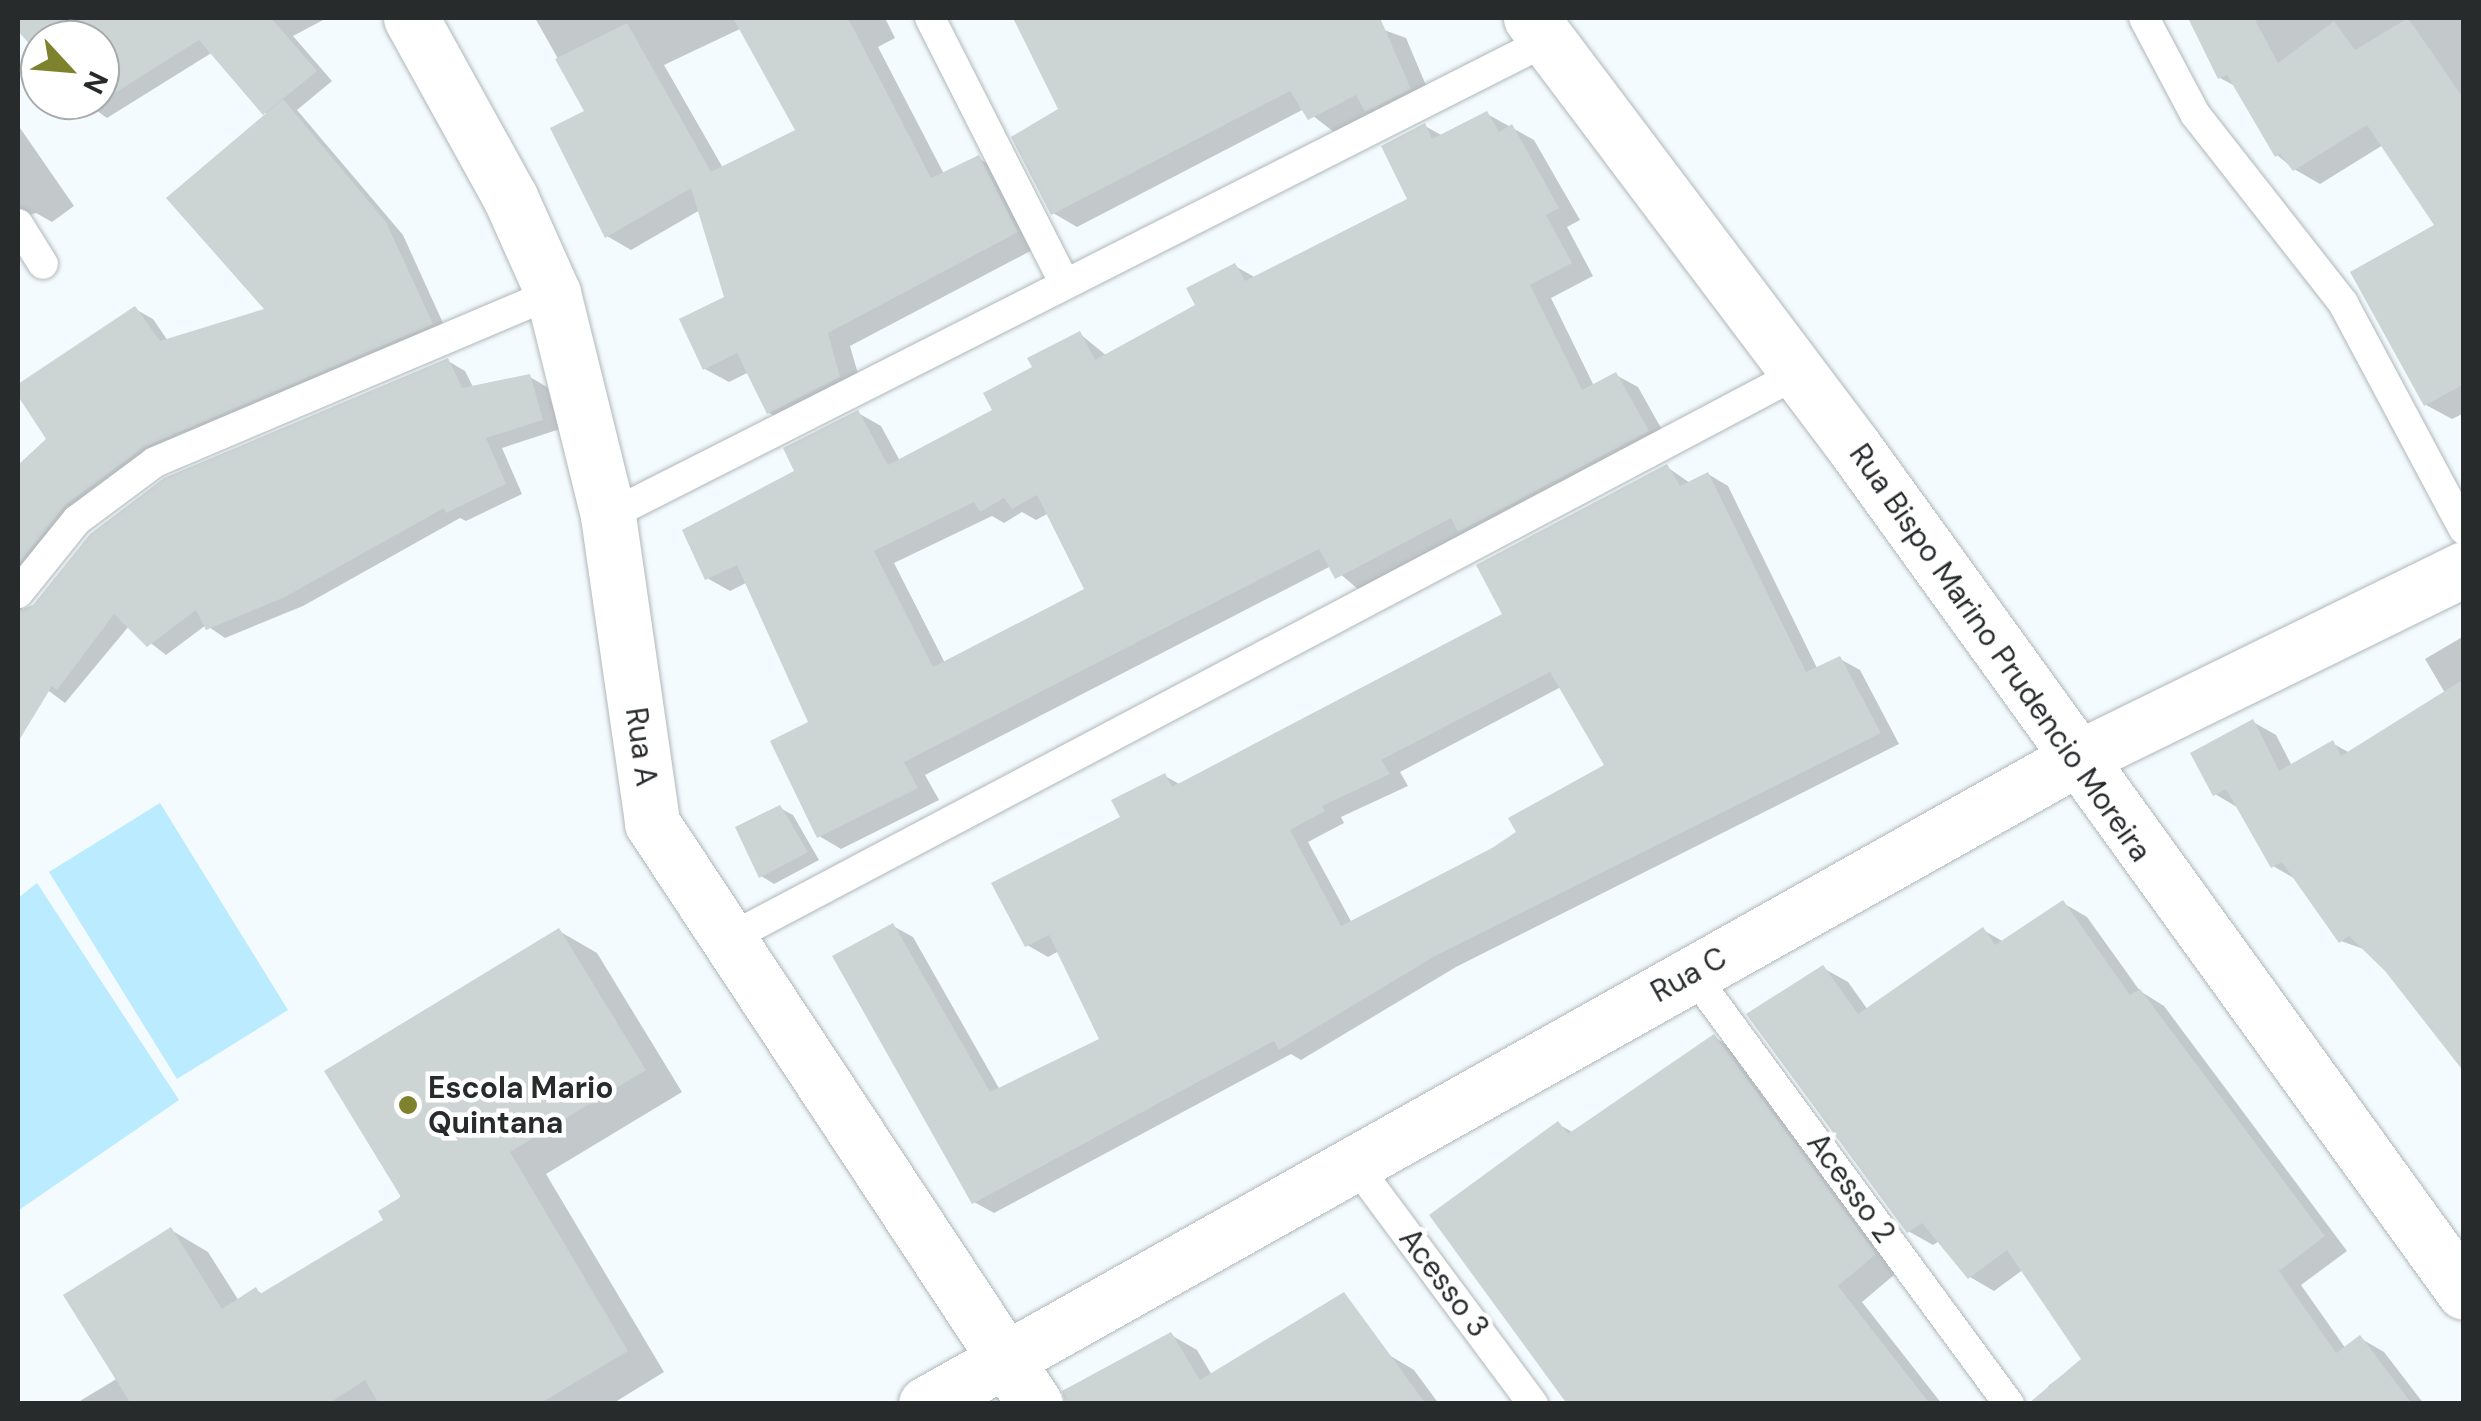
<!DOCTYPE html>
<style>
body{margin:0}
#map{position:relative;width:2481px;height:1421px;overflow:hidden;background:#f4fbfe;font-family:"DM Sans",sans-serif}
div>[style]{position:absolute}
.green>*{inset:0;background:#baebfe}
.shadow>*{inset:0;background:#0003}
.building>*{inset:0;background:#ccd4d4}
.roads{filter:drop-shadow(0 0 2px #afb7b9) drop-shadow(0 0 2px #afb7b9)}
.service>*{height:30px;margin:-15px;padding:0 15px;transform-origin:15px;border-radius:15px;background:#fff}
.minor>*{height:55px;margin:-27.5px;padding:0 27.5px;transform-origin:27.5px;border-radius:27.5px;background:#fff}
.dots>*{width:28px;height:28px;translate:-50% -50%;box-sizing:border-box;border:5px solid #fff;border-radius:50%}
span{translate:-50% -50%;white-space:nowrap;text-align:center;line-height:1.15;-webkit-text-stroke:9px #fff;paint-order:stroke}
.street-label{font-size:30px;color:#282b2c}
.poi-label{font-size:30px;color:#282b2c;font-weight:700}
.left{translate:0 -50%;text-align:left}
.frame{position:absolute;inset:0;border:20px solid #282b2c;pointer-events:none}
.north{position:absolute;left:20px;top:20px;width:100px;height:100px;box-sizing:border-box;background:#fff;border:2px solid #a9aaab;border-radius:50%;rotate:116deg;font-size:28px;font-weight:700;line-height:40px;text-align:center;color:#282b2c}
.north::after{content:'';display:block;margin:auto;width:35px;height:45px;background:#7e822c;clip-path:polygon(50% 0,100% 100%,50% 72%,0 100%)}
</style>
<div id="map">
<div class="green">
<div style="clip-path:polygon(160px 803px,288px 1010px,177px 1079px,49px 872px)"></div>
<div style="clip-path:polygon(37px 883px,179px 1100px,19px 1210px,18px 898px)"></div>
</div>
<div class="shadow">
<div style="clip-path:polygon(51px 18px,327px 18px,293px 36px,332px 81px,297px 110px,403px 235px,448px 334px,162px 456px,20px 592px,22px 612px,448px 361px,465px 371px,474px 389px,530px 377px,547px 387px,560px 429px,502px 448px,522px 494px,466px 521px,460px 518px,303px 606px,225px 638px,206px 625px,166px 655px,129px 626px,65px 703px,18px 668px,18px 468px,49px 439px,18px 387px,135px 309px,153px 319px,168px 341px,269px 310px,268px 115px,213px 52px,107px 118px,82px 100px,100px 100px,100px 40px,40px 40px,40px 52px,22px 32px)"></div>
<div style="clip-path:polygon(evenodd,535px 18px,885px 18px,895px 38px,878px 47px,944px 174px,978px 158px,1002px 172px,1040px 246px,850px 346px,863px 391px,793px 426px,769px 413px,749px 372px,729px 382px,705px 369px,727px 298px,700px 210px,631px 250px,607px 236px,588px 112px,535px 18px,742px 28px,799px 131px,723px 168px,664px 65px,742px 28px)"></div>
<div style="clip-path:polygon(1015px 18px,1104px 18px,1126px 60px,1208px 18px,1371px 18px,1376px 27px,1406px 38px,1433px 102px,1390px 124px,1371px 113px,1334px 132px,1304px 109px,1077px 227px,1053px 213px,1062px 110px)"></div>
<div style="clip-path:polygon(2191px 18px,2464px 18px,2464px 413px,2452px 419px,2426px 405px,2437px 226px,2383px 145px,2320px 184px,2294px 169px,2277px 155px,2237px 87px,2220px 78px)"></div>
<div style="clip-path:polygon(evenodd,1487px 114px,1534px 140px,1580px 220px,1567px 227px,1593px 276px,1551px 298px,1594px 386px,1616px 375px,1638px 387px,1670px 444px,1359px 590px,1331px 566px,925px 775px,939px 800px,841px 849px,819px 836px,811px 723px,748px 582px,730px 591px,707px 578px,798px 472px,858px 413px,881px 426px,900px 461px,995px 411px,1035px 368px,1080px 334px,1107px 356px,1198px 306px,1235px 266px,1256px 278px,1410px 200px,1425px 126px,1443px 136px,1487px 114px,1022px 512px,1036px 520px,1049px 513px,1087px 590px,945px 663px,894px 563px,992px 516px,1004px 523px,1022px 512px)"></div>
<div style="clip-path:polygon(18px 125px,74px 206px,52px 222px,36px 213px,23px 217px,18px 228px)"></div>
<div style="clip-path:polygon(evenodd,1667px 467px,1690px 483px,1708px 474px,1728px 486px,1818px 670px,1840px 659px,1860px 670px,1899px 744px,1456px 967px,1301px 1060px,1291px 1054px,994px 1213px,974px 1202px,893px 926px,913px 937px,1000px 1090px,1102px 1040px,1057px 952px,1048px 957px,1027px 945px,1123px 818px,1165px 776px,1181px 785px,1505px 615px,1667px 467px,1561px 687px,1608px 766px,1493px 850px,1352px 923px,1308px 842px,1344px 823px,1341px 817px,1408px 786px,1400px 772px,1561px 687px)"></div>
<div style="clip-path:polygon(2464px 636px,2464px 1067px,2387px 969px,2369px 951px,2341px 941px,2297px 880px,2273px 866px,2240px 809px,2215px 794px,2253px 722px,2276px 735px,2292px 766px,2332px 743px,2350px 753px,2445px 693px,2425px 659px)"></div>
<div style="clip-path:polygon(780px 808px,793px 815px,819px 860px,774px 884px,761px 876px)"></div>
<div style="clip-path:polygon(2063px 903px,2087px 917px,2140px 991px,2164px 1006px,2347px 1251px,2301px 1285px,2346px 1349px,2360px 1338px,2384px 1352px,2424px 1404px,2062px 1404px,2048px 1386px,2085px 1359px,2024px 1269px,1994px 1291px,1970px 1277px,1939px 1241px,1933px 1245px,1908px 1231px,1823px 968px,1848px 982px,1868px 1010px,1983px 930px,2004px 942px)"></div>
<div style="clip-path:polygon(559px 931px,597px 953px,682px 1092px,546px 1174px,664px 1372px,612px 1404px,75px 1404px,118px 1378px,171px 1230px,208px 1252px,239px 1301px,256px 1290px,264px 1295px,386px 1220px)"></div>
<div style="clip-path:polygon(1714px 1037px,1739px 1052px,1900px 1270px,1862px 1302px,1942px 1404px,1570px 1404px,1558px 1124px,1574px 1133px)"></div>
<div style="clip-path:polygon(1171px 1335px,1197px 1350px,1229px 1404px,1106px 1404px)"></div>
<div style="clip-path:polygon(1389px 1355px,1414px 1370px,1439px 1404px,1325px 1404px)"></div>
</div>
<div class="building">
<div style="clip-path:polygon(18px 18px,271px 18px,317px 71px,263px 115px,199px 40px,88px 110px,79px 100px,100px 100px,100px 40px,40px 40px,40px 56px,18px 31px)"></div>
<div style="clip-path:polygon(733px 18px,848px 18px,931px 178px,979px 155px,1018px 232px,828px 333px,840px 377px,767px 414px,737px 353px,703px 370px,679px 319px,724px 297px,691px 188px,605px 238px,550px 128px,584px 111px,555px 59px,627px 23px,711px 172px,795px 130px)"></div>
<div style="clip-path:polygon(1013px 18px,1380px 18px,1411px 89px,1365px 112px,1356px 95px,1308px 120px,1290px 91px,1051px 215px,1011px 137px,1058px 109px)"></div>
<div style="clip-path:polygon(2188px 18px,2254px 18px,2278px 63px,2334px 21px,2355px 50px,2408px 18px,2464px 99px,2464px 384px,2424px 406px,2350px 272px,2434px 225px,2367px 125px,2293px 171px,2280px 154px,2275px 157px,2227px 75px,2218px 79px)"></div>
<div style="clip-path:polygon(283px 99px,386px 222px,433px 324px,144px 447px,65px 505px,18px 564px,18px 465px,46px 439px,18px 396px,18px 384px,135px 306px,160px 341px,264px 309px,166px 198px)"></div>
<div style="clip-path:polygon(evenodd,1487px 111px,1499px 132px,1512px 124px,1559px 208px,1546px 215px,1572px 263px,1530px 285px,1582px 390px,1616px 372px,1649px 431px,1458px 532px,1451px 518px,1335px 579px,1319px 549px,904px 762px,918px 788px,817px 838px,770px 741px,808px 722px,737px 565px,705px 580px,682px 530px,794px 471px,783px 448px,858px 410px,888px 465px,992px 410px,983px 393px,1032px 367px,1027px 358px,1080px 331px,1095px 360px,1195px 305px,1186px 288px,1235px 263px,1245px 281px,1407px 199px,1381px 146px,1425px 123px,1432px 139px,1487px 111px,1037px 495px,1084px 589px,933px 667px,874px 551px,974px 502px,980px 512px,1004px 498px,1012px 509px,1037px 495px)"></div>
<div style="clip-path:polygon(448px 358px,462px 388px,530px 374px,543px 420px,486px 438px,506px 484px,446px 513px,444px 508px,285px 597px,206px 630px,196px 610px,147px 647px,114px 614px,57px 690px,52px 686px,18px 742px,18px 611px,33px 605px,90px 534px,164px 478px)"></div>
<div style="clip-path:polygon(evenodd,1667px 464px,1680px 486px,1708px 472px,1806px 672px,1840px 656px,1881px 733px,1435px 956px,1279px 1050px,1274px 1041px,972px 1204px,832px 956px,893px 923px,990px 1092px,1099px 1039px,1049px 935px,1025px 947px,991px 883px,1120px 817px,1111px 800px,1165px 773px,1172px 787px,1502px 614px,1476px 565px,1667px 464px,1550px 672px,1604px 765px,1508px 818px,1516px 832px,1492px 848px,1341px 926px,1290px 830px,1325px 811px,1322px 806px,1390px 774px,1381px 760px,1550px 672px)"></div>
<div style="clip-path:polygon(2464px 679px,2464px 1072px,2385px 971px,2349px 936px,2339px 943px,2282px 862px,2271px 868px,2226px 789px,2213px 796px,2190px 753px,2253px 719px,2279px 771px,2333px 740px,2341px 756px)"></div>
<div style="clip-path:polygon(780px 805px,808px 852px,759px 878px,735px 827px)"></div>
<div style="clip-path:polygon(2063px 900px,2130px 995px,2140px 989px,2325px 1236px,2279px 1271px,2336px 1353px,2360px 1335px,2412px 1404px,2028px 1404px,2081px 1359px,2007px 1250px,1968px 1279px,1922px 1223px,1907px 1233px,1746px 1014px,1823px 965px,1858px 1014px,1983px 927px,1995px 945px)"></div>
<div style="clip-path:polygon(559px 928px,646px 1070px,510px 1152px,628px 1351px,539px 1404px,379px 1404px,365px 1380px,328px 1404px,131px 1404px,63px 1295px,171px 1227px,222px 1309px,256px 1287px,260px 1294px,383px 1220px,378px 1211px,401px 1197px,324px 1071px)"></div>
<div style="clip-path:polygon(1714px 1034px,1876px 1254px,1838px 1286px,1930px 1404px,1567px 1404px,1429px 1215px,1558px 1121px,1568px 1134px)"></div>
<div style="clip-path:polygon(1344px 1292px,1426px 1404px,1066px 1404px,1062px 1391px,1171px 1332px,1200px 1380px)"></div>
</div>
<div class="roads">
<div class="service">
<div style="left:930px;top:18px;width:298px;rotate:63.1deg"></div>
<div style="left:2144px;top:18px;width:109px;rotate:62deg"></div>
<div style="left:2195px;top:114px;width:240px;rotate:51.9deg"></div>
<div style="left:2343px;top:303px;width:257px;rotate:61.9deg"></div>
<div style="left:18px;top:224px;width:47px;rotate:58deg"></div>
<div style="left:608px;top:516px;width:1054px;rotate:-26.86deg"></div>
<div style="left:18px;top:593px;width:94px;rotate:-51.1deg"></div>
<div style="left:77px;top:520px;width:97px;rotate:-36.6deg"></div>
<div style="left:155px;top:462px;width:432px;rotate:-23deg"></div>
<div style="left:728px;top:939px;width:1211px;rotate:-27.86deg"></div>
<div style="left:1692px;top:973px;width:535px;rotate:53.67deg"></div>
<div style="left:1354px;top:1163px;width:300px;rotate:53.4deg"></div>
</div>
<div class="minor">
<div style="left:411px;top:18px;width:205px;rotate:61.1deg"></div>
<div style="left:510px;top:197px;width:105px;rotate:65.9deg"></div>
<div style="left:553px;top:293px;width:230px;rotate:76.1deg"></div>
<div style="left:608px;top:516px;width:310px;rotate:81.8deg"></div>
<div style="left:652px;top:823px;width:696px;rotate:56.61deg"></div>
<div style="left:1531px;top:18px;width:537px;rotate:53.02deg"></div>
<div style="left:1854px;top:447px;width:1042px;rotate:54.17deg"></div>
<div style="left:926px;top:1404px;width:1316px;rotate:-29.29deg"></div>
<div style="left:2074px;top:760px;width:434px;rotate:-26.1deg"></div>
</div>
</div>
<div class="dots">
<div style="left:408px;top:1105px;background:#7e822c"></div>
</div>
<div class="street-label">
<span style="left:2000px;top:653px;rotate:55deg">Rua Bispo Marino Prudencio Moreira</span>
<span style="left:641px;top:747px;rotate:82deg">Rua A</span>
<span style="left:1689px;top:975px;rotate:-29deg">Rua C</span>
<span style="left:1851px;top:1188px;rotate:54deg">Acesso 2</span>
<span style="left:1444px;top:1283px;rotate:53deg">Acesso 3</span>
</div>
<div class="poi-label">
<span class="left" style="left:428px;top:1105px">Escola Mario<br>Quintana</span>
</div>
<div class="frame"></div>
<div class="north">N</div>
</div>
